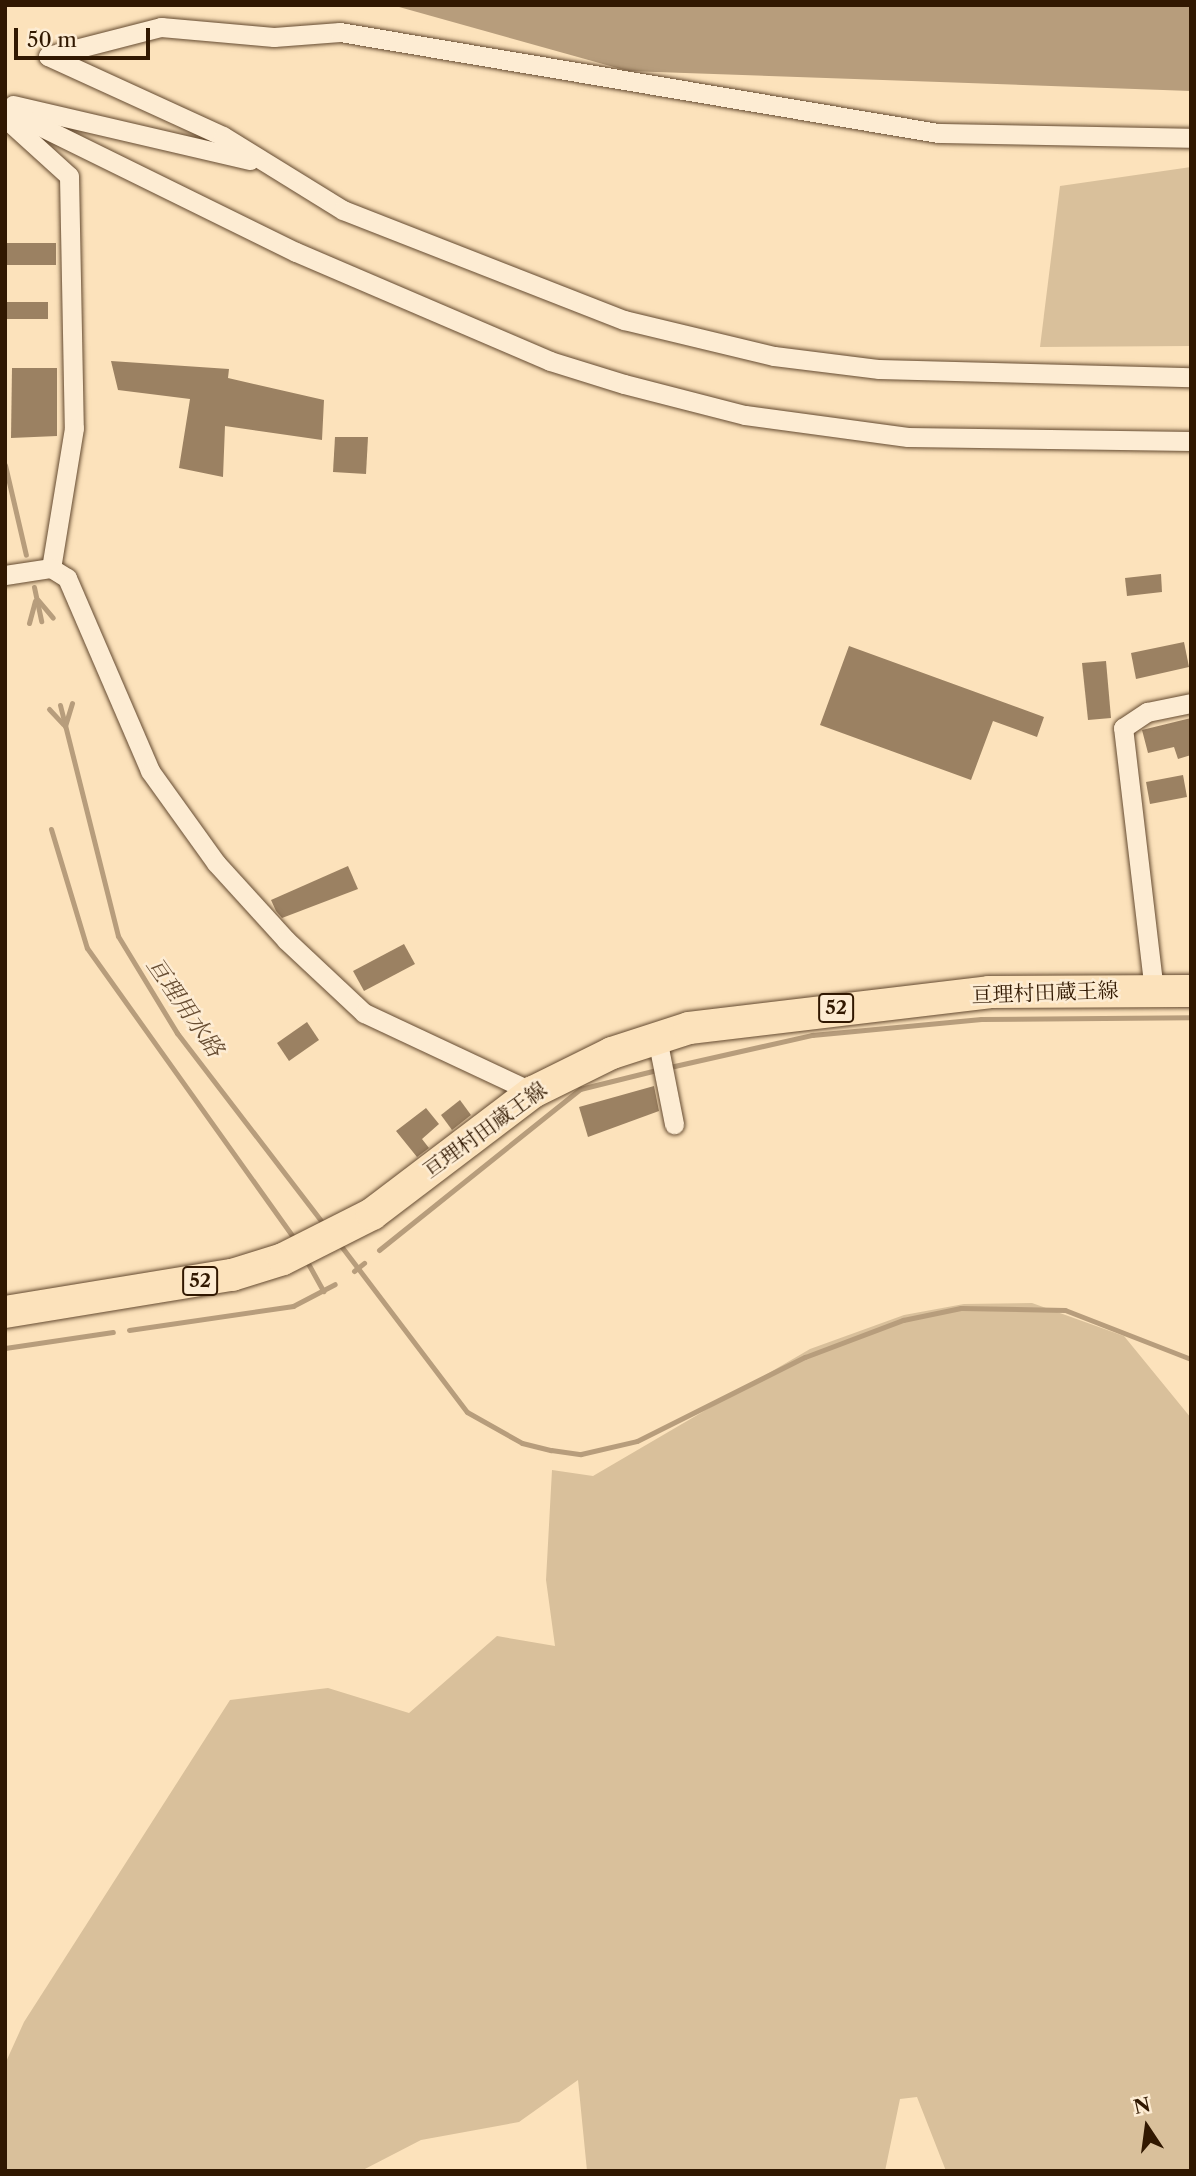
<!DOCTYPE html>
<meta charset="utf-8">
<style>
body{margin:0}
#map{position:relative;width:1196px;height:2176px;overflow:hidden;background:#fce2bb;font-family:"Libre Caslon Text","Noto Serif JP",serif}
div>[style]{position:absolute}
.green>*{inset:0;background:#d9c09b}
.water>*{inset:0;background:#b79d7c}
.stream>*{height:5px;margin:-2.5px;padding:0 2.5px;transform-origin:2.5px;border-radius:2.5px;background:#b79d7c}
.building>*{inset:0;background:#9b8162}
.roads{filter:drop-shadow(0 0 2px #644a30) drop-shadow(0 0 2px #644a30)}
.minor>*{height:19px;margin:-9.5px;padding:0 9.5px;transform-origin:9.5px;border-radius:9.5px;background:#fdecd3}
.primary>*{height:32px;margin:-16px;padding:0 16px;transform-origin:16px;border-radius:16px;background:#fce2bb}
span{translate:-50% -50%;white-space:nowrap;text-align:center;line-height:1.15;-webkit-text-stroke:5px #fdecd3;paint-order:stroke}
.shield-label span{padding:2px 5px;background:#fdecd3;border:2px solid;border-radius:5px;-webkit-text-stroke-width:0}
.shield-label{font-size:19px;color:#311801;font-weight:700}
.street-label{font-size:21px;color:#311801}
.water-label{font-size:23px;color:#674d32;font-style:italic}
.frame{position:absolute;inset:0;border:7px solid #311801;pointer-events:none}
.north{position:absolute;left:1112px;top:2092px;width:70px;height:70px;-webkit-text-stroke:5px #fdecd3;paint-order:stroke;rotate:347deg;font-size:19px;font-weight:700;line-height:28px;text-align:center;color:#311801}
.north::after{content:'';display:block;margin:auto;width:24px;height:32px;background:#311801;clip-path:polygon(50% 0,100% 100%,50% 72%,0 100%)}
.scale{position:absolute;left:14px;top:28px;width:136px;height:32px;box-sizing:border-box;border:4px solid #311801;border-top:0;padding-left:9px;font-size:21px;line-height:24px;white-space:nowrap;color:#311801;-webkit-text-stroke:5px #fdecd3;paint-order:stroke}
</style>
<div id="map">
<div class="green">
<div style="clip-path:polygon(1191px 167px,1191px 346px,1040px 347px,1060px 186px)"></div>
<div style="clip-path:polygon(1032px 1303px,1124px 1336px,1191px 1418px,1191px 2171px,946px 2171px,917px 2097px,900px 2099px,885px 2171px,587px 2171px,578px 2080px,519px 2122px,421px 2140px,361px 2171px,5px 2171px,5px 2064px,24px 2022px,230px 1700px,328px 1688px,409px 1713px,497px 1636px,555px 1646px,546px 1580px,552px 1470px,593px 1476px,810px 1349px,904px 1315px,964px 1304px)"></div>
</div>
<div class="water">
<div style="clip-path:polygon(392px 5px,1191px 5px,1191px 91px,628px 71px)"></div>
</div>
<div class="stream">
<div style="left:5px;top:465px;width:92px;rotate:76.9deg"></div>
<div style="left:34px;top:587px;width:35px;rotate:78deg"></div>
<div style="left:38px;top:600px;width:23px;rotate:50deg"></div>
<div style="left:29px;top:623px;width:23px;rotate:-75deg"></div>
<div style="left:60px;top:705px;width:238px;rotate:75.9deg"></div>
<div style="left:118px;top:936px;width:114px;rotate:58.7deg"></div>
<div style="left:177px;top:1033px;width:243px;rotate:52.5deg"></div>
<div style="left:49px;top:709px;width:21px;rotate:47deg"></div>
<div style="left:65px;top:726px;width:24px;rotate:-73deg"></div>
<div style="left:51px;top:829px;width:124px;rotate:73.2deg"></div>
<div style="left:87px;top:948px;width:359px;rotate:54.5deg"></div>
<div style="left:670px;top:1067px;width:146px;rotate:-12.7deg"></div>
<div style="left:812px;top:1035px;width:170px;rotate:-5.4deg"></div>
<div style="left:981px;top:1019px;width:210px;rotate:-0.5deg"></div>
<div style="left:338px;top:1242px;width:213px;rotate:52.8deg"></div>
<div style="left:467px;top:1412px;width:63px;rotate:29.4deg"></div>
<div style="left:522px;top:1443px;width:30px;rotate:14deg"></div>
<div style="left:551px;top:1450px;width:30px;rotate:8deg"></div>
<div style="left:581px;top:1454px;width:57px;rotate:-13.1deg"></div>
<div style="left:637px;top:1441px;width:188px;rotate:-26.6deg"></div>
<div style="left:805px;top:1357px;width:105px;rotate:-20.7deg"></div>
<div style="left:903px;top:1320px;width:59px;rotate:-11.7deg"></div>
<div style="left:961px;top:1308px;width:104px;rotate:1.1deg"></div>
<div style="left:1065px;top:1310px;width:135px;rotate:21.3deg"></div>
<div style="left:379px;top:1250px;width:258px;rotate:-38.7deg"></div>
<div style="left:580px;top:1089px;width:79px;rotate:-13.9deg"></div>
<div style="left:305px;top:1258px;width:38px;rotate:61deg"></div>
<div style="left:354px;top:1271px;width:13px;rotate:-39deg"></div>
<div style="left:129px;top:1330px;width:166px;rotate:-8.3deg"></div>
<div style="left:293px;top:1306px;width:47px;rotate:-27.6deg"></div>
<div style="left:5px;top:1348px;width:109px;rotate:-8.4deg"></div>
</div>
<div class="building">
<div style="clip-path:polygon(5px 243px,56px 243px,56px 265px,5px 265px)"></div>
<div style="clip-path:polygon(5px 302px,48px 302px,48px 319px,5px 319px)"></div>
<div style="clip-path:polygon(111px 361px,229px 369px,228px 378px,324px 400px,322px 440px,225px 426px,223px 477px,179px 468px,190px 399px,118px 390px)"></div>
<div style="clip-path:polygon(12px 368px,57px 368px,57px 436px,11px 438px)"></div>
<div style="clip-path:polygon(335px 437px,368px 437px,366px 474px,333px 472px)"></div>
<div style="clip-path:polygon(1161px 574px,1162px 592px,1127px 596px,1125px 578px)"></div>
<div style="clip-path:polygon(1184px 642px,1189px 667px,1136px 679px,1131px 653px)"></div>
<div style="clip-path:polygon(849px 646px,1044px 717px,1037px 737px,993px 721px,971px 780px,820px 725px)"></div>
<div style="clip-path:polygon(1106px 661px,1111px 718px,1088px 720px,1082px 663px)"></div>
<div style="clip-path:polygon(1191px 718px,1191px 755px,1178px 759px,1174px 747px,1148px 753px,1142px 730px)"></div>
<div style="clip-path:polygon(1183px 775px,1187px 797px,1150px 804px,1146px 782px)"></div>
<div style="clip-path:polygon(348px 866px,358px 889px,282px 918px,276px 911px,271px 900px)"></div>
<div style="clip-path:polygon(404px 944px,415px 964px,364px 991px,353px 971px)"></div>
<div style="clip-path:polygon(307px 1022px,319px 1040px,289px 1061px,277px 1043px)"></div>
<div style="clip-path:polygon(654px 1086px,659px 1111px,588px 1137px,579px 1107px)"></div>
<div style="clip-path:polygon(460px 1100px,471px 1115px,452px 1130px,441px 1115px)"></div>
<div style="clip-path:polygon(426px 1108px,439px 1124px,422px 1139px,429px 1148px,417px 1157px,396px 1131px)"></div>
</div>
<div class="roads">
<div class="minor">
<div style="left:48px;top:56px;width:192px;rotate:24.6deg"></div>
<div style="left:223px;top:136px;width:141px;rotate:31.7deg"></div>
<div style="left:343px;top:210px;width:302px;rotate:21.4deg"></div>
<div style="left:624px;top:320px;width:154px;rotate:13.5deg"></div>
<div style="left:774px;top:356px;width:106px;rotate:7.1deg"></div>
<div style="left:879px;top:369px;width:312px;rotate:1.5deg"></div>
<div style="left:48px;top:56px;width:117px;rotate:-14.4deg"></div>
<div style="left:161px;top:27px;width:113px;rotate:5.1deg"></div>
<div style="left:274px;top:37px;width:66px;rotate:-4.3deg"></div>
<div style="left:340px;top:32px;width:606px;rotate:9.59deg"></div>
<div style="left:938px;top:133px;width:253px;rotate:1.1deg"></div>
<div style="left:13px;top:105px;width:243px;rotate:13.1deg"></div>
<div style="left:5px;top:109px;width:324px;rotate:26.2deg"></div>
<div style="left:296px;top:252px;width:276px;rotate:23.2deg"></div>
<div style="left:550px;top:361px;width:77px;rotate:17.3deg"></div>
<div style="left:624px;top:384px;width:125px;rotate:14.4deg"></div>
<div style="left:745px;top:415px;width:164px;rotate:7.7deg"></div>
<div style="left:908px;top:437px;width:283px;rotate:0.8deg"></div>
<div style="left:5px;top:118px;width:86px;rotate:42.2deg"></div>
<div style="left:69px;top:176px;width:252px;rotate:88.9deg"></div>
<div style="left:74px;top:428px;width:142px;rotate:99.3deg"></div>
<div style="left:5px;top:575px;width:47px;rotate:-8.7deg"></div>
<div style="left:51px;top:568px;width:19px;rotate:32deg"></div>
<div style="left:67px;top:578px;width:210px;rotate:66.7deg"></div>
<div style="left:150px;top:771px;width:113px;rotate:54.3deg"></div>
<div style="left:216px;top:863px;width:104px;rotate:47.7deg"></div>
<div style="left:286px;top:940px;width:107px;rotate:43.1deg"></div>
<div style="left:364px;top:1013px;width:187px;rotate:25.1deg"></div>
<div style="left:1154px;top:991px;width:265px;rotate:-96.7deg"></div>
<div style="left:1123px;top:728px;width:29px;rotate:-34deg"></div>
<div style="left:1147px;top:712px;width:45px;rotate:-11.6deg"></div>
<div style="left:657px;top:1038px;width:88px;rotate:78.8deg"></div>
</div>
<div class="primary">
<div style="left:5px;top:1312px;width:230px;rotate:-9.3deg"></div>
<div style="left:232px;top:1275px;width:53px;rotate:-17.4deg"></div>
<div style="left:283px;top:1259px;width:100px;rotate:-26.8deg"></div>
<div style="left:372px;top:1214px;width:202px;rotate:-37.2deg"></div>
<div style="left:533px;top:1092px;width:88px;rotate:-26.3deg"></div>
<div style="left:612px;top:1053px;width:81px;rotate:-18deg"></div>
<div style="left:689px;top:1028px;width:302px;rotate:-6.8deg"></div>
<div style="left:989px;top:992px;width:202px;rotate:-0.3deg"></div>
</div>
</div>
<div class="shield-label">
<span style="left:836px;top:1008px">52</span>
<span style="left:200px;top:1281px">52</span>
</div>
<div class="street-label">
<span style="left:1045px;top:993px;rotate:-2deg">亘理村田蔵王線</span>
<span style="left:485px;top:1130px;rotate:-36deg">亘理村田蔵王線</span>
</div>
<div class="water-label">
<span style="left:185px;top:1007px;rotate:55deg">亘理用水路</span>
</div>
<div class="frame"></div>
<div class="north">N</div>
<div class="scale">50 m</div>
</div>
